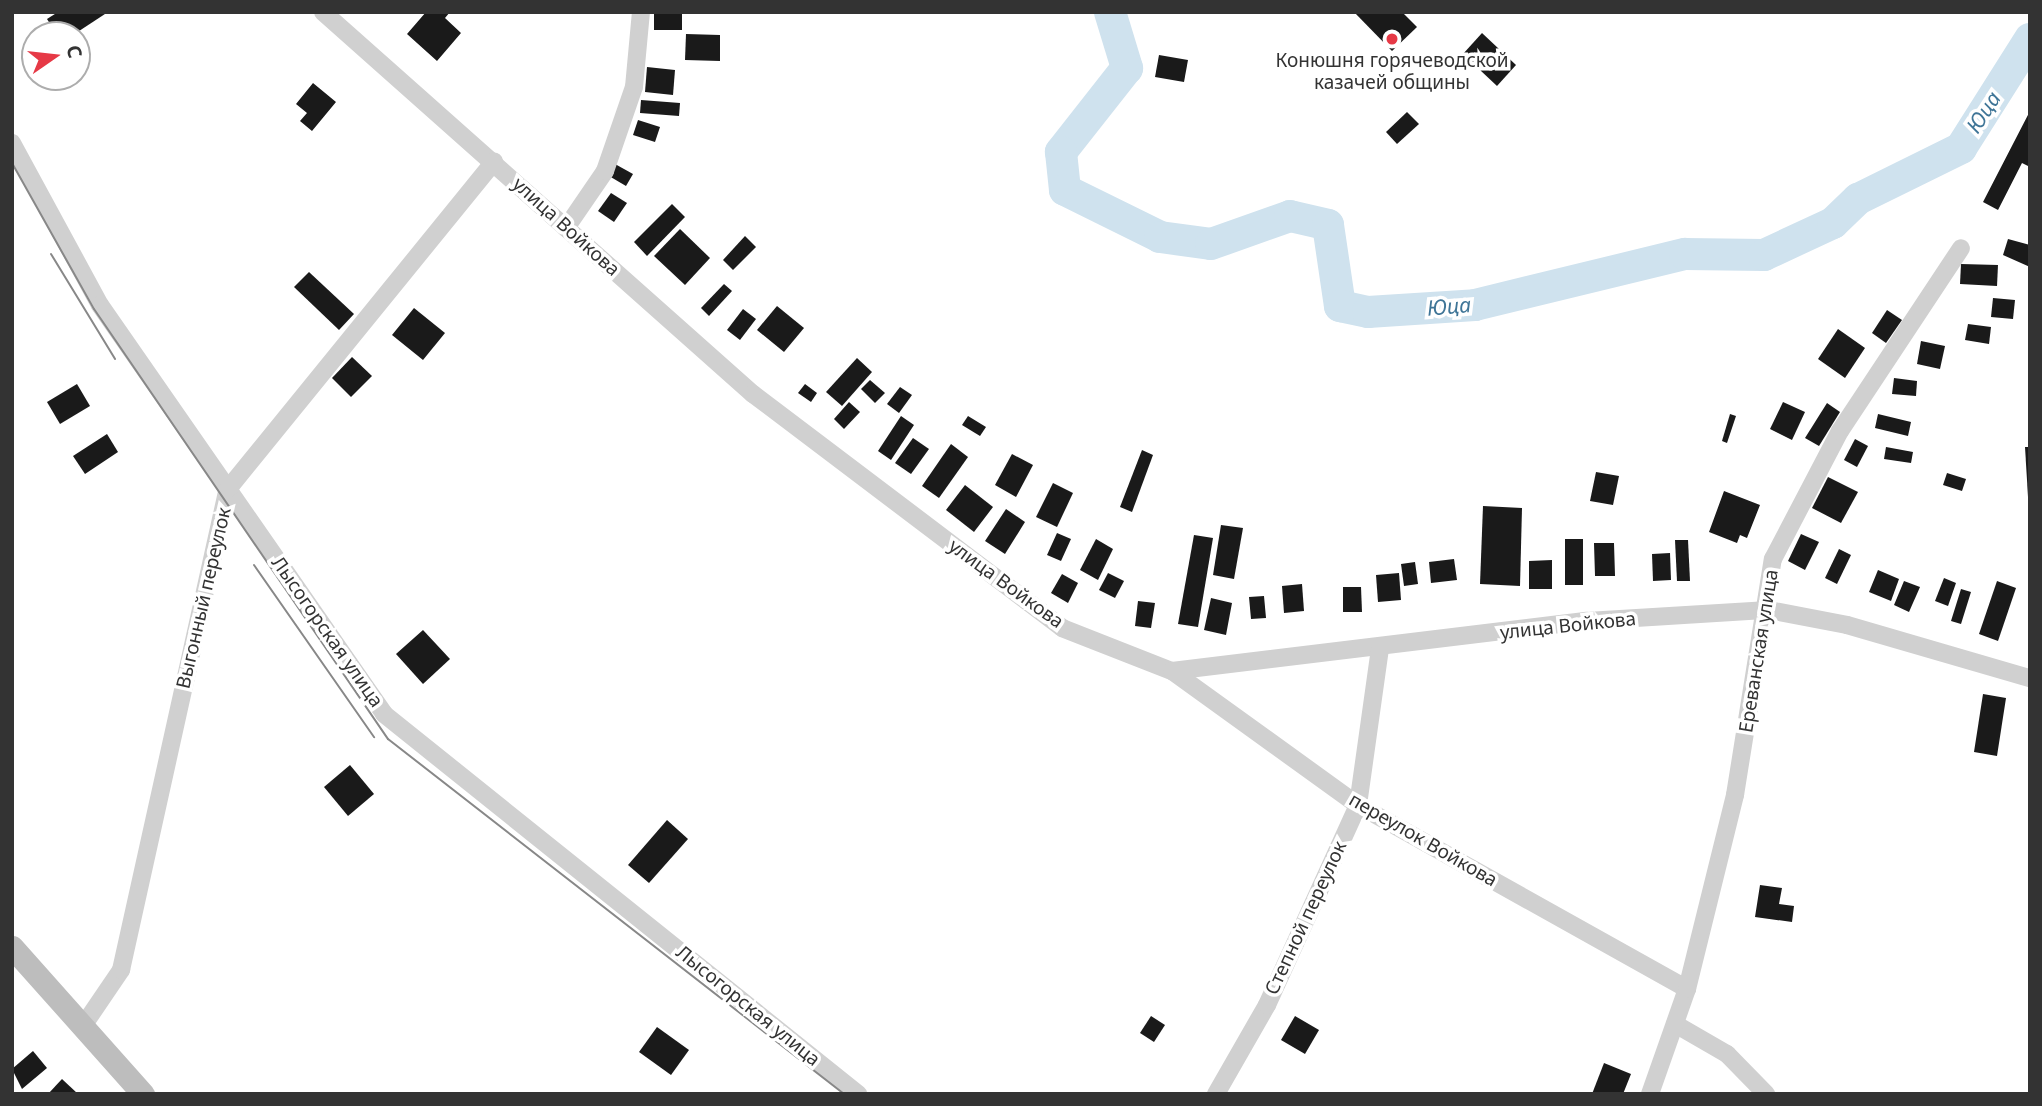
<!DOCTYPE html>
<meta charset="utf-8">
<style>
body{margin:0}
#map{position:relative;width:2042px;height:1106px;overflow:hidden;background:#fff;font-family:"Noto Sans",sans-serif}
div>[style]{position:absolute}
.river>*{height:32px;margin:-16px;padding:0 16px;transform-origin:16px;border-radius:16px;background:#cfe2ee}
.building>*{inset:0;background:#1a1a1a}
.minor>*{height:18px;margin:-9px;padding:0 9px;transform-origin:9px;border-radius:9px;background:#d0d0d0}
.secondary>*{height:23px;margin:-11.5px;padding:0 11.5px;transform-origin:11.5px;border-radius:11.5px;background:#bdbdbd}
.tram>*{height:2px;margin:-1px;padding:0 1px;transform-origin:1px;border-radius:1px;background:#888}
.dots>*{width:19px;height:19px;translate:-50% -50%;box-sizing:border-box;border:4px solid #fff;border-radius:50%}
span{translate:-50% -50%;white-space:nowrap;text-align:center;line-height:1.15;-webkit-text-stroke:7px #fff;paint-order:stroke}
.poi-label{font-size:19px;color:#333}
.street-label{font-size:19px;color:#333}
.water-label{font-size:21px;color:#3f7597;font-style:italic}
.frame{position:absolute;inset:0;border:14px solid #333;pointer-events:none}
.north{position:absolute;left:21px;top:21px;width:70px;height:70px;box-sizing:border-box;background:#fff;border:2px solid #adadad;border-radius:50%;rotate:76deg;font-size:19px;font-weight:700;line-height:28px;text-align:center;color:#333}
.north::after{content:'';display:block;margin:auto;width:24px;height:32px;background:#e63946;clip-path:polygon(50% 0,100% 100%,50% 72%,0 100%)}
</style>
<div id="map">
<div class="river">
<div style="left:1110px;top:12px;width:59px;rotate:73.1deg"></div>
<div style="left:1127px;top:68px;width:107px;rotate:128.2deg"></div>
<div style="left:1061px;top:152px;width:38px;rotate:84deg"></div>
<div style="left:1065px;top:190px;width:106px;rotate:26.3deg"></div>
<div style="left:1160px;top:237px;width:51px;rotate:7.8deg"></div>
<div style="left:1211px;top:244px;width:84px;rotate:-19.5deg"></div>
<div style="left:1290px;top:216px;width:39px;rotate:13deg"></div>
<div style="left:1328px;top:225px;width:82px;rotate:81.6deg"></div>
<div style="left:1340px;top:306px;width:29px;rotate:12deg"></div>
<div style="left:1368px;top:312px;width:107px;rotate:-3.7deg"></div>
<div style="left:1475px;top:305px;width:216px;rotate:-13.7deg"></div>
<div style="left:1685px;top:254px;width:79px;rotate:0.7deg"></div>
<div style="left:1764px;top:255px;width:76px;rotate:-24.9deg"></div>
<div style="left:1833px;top:223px;width:35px;rotate:-44deg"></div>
<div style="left:1858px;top:199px;width:115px;rotate:-26.3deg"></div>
<div style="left:1961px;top:148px;width:129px;rotate:-57.7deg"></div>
</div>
<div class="building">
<div style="clip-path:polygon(58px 12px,108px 12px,73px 35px,57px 35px,47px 19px)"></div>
<div style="clip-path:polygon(426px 12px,450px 12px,445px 18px,461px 33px,437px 61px,407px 34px)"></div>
<div style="clip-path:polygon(654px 12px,682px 12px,682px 30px,654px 30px)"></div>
<div style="clip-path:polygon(1354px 12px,1402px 12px,1417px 27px,1392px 51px)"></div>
<div style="clip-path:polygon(1482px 33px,1516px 65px,1497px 86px,1463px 54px)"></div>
<div style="clip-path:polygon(686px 34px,720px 35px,720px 61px,685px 60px)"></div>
<div style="clip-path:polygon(1159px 55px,1188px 60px,1184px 82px,1155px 77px)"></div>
<div style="clip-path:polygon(647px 67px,675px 70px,673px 95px,645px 92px)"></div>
<div style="clip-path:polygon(313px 83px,336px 102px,312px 131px,300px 121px,307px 113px,296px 104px)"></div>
<div style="clip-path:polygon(641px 100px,680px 103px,679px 116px,640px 113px)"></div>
<div style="clip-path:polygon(2030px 111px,2030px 167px,2022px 163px,1998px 210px,1983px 202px)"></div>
<div style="clip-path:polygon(1407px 112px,1419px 124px,1397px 144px,1386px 132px)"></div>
<div style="clip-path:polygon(638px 120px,660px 127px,655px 142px,633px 135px)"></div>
<div style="clip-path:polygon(615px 164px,633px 174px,626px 186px,609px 176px)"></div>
<div style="clip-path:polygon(611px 193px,627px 203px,614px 222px,598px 211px)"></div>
<div style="clip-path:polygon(672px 204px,685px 217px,647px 256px,634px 242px)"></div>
<div style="clip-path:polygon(680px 229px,710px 258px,685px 285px,654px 256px)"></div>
<div style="clip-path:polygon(745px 236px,756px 247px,733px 270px,723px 260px)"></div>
<div style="clip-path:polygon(2008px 239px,2030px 245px,2030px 267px,2003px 255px)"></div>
<div style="clip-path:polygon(1961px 264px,1998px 265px,1997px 286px,1960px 284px)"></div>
<div style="clip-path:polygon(309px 272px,354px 314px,339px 330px,294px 287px)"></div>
<div style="clip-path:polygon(724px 284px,732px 291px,709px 316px,701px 308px)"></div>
<div style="clip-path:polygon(1993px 298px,2015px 300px,2013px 319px,1991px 317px)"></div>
<div style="clip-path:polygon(777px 306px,804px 328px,784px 352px,757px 330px)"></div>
<div style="clip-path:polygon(414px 308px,445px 333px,423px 360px,392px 335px)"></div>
<div style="clip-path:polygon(743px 309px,756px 319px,740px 340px,727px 330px)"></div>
<div style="clip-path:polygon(1887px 310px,1902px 320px,1886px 343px,1872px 333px)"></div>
<div style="clip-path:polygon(1968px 324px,1991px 327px,1989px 344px,1965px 340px)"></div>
<div style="clip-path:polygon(1838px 329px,1865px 348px,1845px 378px,1818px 359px)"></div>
<div style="clip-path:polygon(1921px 341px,1945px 346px,1940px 369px,1917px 364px)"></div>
<div style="clip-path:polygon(352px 357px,372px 376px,351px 397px,332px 378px)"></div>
<div style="clip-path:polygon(857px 358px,872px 372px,842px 406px,826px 392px)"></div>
<div style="clip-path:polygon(1894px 378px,1917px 381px,1916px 396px,1892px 394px)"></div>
<div style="clip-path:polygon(870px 380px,885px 393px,875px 403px,861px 389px)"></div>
<div style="clip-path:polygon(77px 384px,90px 406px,60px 424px,47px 402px)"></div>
<div style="clip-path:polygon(805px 384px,817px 393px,811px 402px,798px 393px)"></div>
<div style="clip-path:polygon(900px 387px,912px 395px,899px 413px,887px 404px)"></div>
<div style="clip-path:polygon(849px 402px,860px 412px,844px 429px,834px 419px)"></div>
<div style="clip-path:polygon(1783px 402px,1805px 412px,1792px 440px,1770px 429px)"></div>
<div style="clip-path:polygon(1827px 403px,1840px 412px,1819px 446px,1805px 438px)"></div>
<div style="clip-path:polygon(1730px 414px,1736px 416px,1727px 443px,1722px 441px)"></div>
<div style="clip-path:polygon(1878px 414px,1911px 422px,1908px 436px,1875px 428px)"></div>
<div style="clip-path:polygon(901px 416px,914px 425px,891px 460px,878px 451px)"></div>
<div style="clip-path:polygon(968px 416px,986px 427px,980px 436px,962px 425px)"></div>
<div style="clip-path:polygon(107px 434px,118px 452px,85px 474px,73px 456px)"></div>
<div style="clip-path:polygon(913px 438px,929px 449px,911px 474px,895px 463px)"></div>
<div style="clip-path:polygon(1855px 439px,1868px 446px,1857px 467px,1844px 460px)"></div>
<div style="clip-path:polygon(951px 444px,968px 457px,939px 498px,922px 486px)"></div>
<div style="clip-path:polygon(1886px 447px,1913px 452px,1911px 463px,1884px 459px)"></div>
<div style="clip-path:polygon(2025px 447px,2030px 447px,2030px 497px,2028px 497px)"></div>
<div style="clip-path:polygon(1142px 450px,1153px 455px,1132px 512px,1120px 507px)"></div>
<div style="clip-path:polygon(1012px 454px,1033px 465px,1016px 497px,995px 485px)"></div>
<div style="clip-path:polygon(1596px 472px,1619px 476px,1613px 505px,1590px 501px)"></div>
<div style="clip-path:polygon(1947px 473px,1966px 479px,1962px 491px,1943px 485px)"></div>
<div style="clip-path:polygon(1828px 477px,1858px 492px,1841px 523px,1812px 508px)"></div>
<div style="clip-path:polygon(1053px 483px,1073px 493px,1057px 527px,1036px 517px)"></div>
<div style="clip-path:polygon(965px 485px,993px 507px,974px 532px,946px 510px)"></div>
<div style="clip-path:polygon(1724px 491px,1760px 505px,1747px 538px,1740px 535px,1737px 543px,1709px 532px)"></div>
<div style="clip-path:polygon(1483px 506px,1522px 508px,1520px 586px,1480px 584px)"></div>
<div style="clip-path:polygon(1006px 509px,1025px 522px,1005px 554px,985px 541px)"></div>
<div style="clip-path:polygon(1221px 525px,1243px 528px,1234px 579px,1213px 575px)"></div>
<div style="clip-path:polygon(1057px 533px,1071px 539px,1061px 561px,1047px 555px)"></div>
<div style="clip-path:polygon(1801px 534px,1819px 542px,1805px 570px,1788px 561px)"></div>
<div style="clip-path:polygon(1194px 535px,1213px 538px,1198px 627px,1178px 624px)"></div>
<div style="clip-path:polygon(1096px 539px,1113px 549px,1098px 580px,1080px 570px)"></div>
<div style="clip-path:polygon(1565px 539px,1583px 539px,1583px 585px,1565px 585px)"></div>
<div style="clip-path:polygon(1675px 540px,1688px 540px,1690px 581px,1677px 581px)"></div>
<div style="clip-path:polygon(1594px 543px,1614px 543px,1615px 576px,1595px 576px)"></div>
<div style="clip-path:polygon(1839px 549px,1851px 555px,1837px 584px,1825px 578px)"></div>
<div style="clip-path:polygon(1670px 553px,1671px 580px,1653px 581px,1652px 554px)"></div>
<div style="clip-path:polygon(1454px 559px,1457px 580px,1431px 583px,1429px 562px)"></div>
<div style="clip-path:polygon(1552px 560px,1552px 589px,1529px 589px,1529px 561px)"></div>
<div style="clip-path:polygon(1415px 562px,1418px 584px,1404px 586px,1401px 564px)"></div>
<div style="clip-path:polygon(1878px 570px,1899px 579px,1891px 601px,1869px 592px)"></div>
<div style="clip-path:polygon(1108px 573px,1124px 581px,1115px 598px,1099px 590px)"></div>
<div style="clip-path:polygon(1399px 573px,1401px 600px,1378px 602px,1376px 575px)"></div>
<div style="clip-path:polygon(1062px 574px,1078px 583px,1068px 603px,1051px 593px)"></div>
<div style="clip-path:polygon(1944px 578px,1956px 583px,1948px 606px,1935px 601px)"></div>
<div style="clip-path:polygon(1904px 581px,1920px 587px,1909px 612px,1894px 605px)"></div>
<div style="clip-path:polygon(1997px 581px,2016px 588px,1998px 641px,1979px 634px)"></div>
<div style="clip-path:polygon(1302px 584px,1304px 611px,1284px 613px,1282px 586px)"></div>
<div style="clip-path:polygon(1343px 587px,1361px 587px,1362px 612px,1343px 612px)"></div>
<div style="clip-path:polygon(1961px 589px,1971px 592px,1961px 624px,1951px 621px)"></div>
<div style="clip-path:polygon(1264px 596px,1266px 618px,1251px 619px,1249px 597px)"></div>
<div style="clip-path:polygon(1211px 598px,1232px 603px,1226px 635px,1204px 630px)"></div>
<div style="clip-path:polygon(1138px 601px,1155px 603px,1151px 628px,1135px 626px)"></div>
<div style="clip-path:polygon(423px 630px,450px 659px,423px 684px,396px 654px)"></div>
<div style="clip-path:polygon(1983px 694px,2006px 698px,1997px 756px,1974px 752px)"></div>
<div style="clip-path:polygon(350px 765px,374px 794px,348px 816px,324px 787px)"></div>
<div style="clip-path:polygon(667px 820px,688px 839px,649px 883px,628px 865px)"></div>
<div style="clip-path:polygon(1760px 885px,1782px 888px,1779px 904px,1794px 906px,1792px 922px,1755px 917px)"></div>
<div style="clip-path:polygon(1151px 1016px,1165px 1025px,1154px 1042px,1140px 1033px)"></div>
<div style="clip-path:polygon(1295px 1016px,1319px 1030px,1305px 1054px,1281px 1040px)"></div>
<div style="clip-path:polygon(657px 1027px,689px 1050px,671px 1075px,639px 1052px)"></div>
<div style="clip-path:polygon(33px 1051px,47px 1068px,22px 1089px,12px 1069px)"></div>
<div style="clip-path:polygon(1604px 1063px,1631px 1074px,1623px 1094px,1592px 1094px)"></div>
<div style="clip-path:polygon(62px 1079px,78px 1094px,48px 1094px)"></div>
</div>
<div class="minor">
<div style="left:323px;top:12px;width:575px;rotate:41.62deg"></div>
<div style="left:753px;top:394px;width:388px;rotate:37.1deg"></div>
<div style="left:1062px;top:628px;width:118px;rotate:21.4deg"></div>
<div style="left:1172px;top:671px;width:418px;rotate:-6.9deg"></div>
<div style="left:1587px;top:621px;width:182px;rotate:-3.5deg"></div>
<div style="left:1769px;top:610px;width:79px;rotate:10.9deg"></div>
<div style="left:1847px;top:625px;width:191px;rotate:16.2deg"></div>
<div style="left:12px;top:143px;width:184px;rotate:61.5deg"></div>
<div style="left:100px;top:305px;width:498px;rotate:55.2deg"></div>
<div style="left:384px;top:714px;width:608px;rotate:38.72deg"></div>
<div style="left:566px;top:228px;width:69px;rotate:-55.6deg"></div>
<div style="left:605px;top:171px;width:89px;rotate:-71deg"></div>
<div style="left:634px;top:87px;width:75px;rotate:-84.7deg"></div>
<div style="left:1172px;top:671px;width:229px;rotate:35.8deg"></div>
<div style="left:1358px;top:805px;width:377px;rotate:29.2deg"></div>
<div style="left:1675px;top:1024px;width:60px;rotate:30deg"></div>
<div style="left:1727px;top:1054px;width:56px;rotate:45.7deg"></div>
<div style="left:83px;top:1026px;width:68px;rotate:-55.8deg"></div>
<div style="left:121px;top:970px;width:493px;rotate:-77.5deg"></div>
<div style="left:228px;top:489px;width:422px;rotate:-50.9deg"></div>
<div style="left:1216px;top:1094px;width:103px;rotate:-60.2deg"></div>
<div style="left:1267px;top:1005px;width:220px;rotate:-65.5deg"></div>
<div style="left:1358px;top:805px;width:158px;rotate:-82deg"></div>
<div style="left:1650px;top:1094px;width:111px;rotate:-70.6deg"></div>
<div style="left:1687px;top:989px;width:200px;rotate:-76.1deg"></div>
<div style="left:1735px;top:795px;width:239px;rotate:-80.9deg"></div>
<div style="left:1773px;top:559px;width:144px;rotate:-62.4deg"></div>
<div style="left:1840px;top:431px;width:219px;rotate:-56.5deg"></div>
</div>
<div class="secondary">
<div style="left:12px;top:947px;width:197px;rotate:48.3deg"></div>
</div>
<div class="tram">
<div style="left:12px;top:163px;width:167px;rotate:60.7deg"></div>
<div style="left:94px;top:309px;width:521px;rotate:55.64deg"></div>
<div style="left:388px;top:739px;width:578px;rotate:37.9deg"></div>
<div style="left:51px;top:254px;width:123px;rotate:58.6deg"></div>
<div style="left:254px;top:565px;width:210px;rotate:55.1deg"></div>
</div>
<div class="dots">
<div style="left:1392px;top:39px;background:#e63946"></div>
</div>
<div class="poi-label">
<span style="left:1392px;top:72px">Конюшня горячеводской<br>казачей общины</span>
</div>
<div class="street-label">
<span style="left:566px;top:227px;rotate:42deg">улица Войкова</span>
<span style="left:1006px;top:584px;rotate:36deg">улица Войкова</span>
<span style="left:204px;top:598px;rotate:-77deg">Выгонный переулок</span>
<span style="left:1568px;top:626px;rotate:-6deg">улица Войкова</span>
<span style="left:327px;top:632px;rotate:55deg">Лысогорская улица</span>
<span style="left:1759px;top:651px;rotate:-81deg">Ереванская улица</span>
<span style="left:1423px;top:840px;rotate:30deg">переулок Войкова</span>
<span style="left:1306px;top:918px;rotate:-65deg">Степной переулок</span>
<span style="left:748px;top:1006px;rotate:39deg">Лысогорская улица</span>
</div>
<div class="water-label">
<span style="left:1983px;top:112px;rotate:-57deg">Юца</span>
<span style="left:1449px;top:306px;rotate:-5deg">Юца</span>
</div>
<div class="frame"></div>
<div class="north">С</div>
</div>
